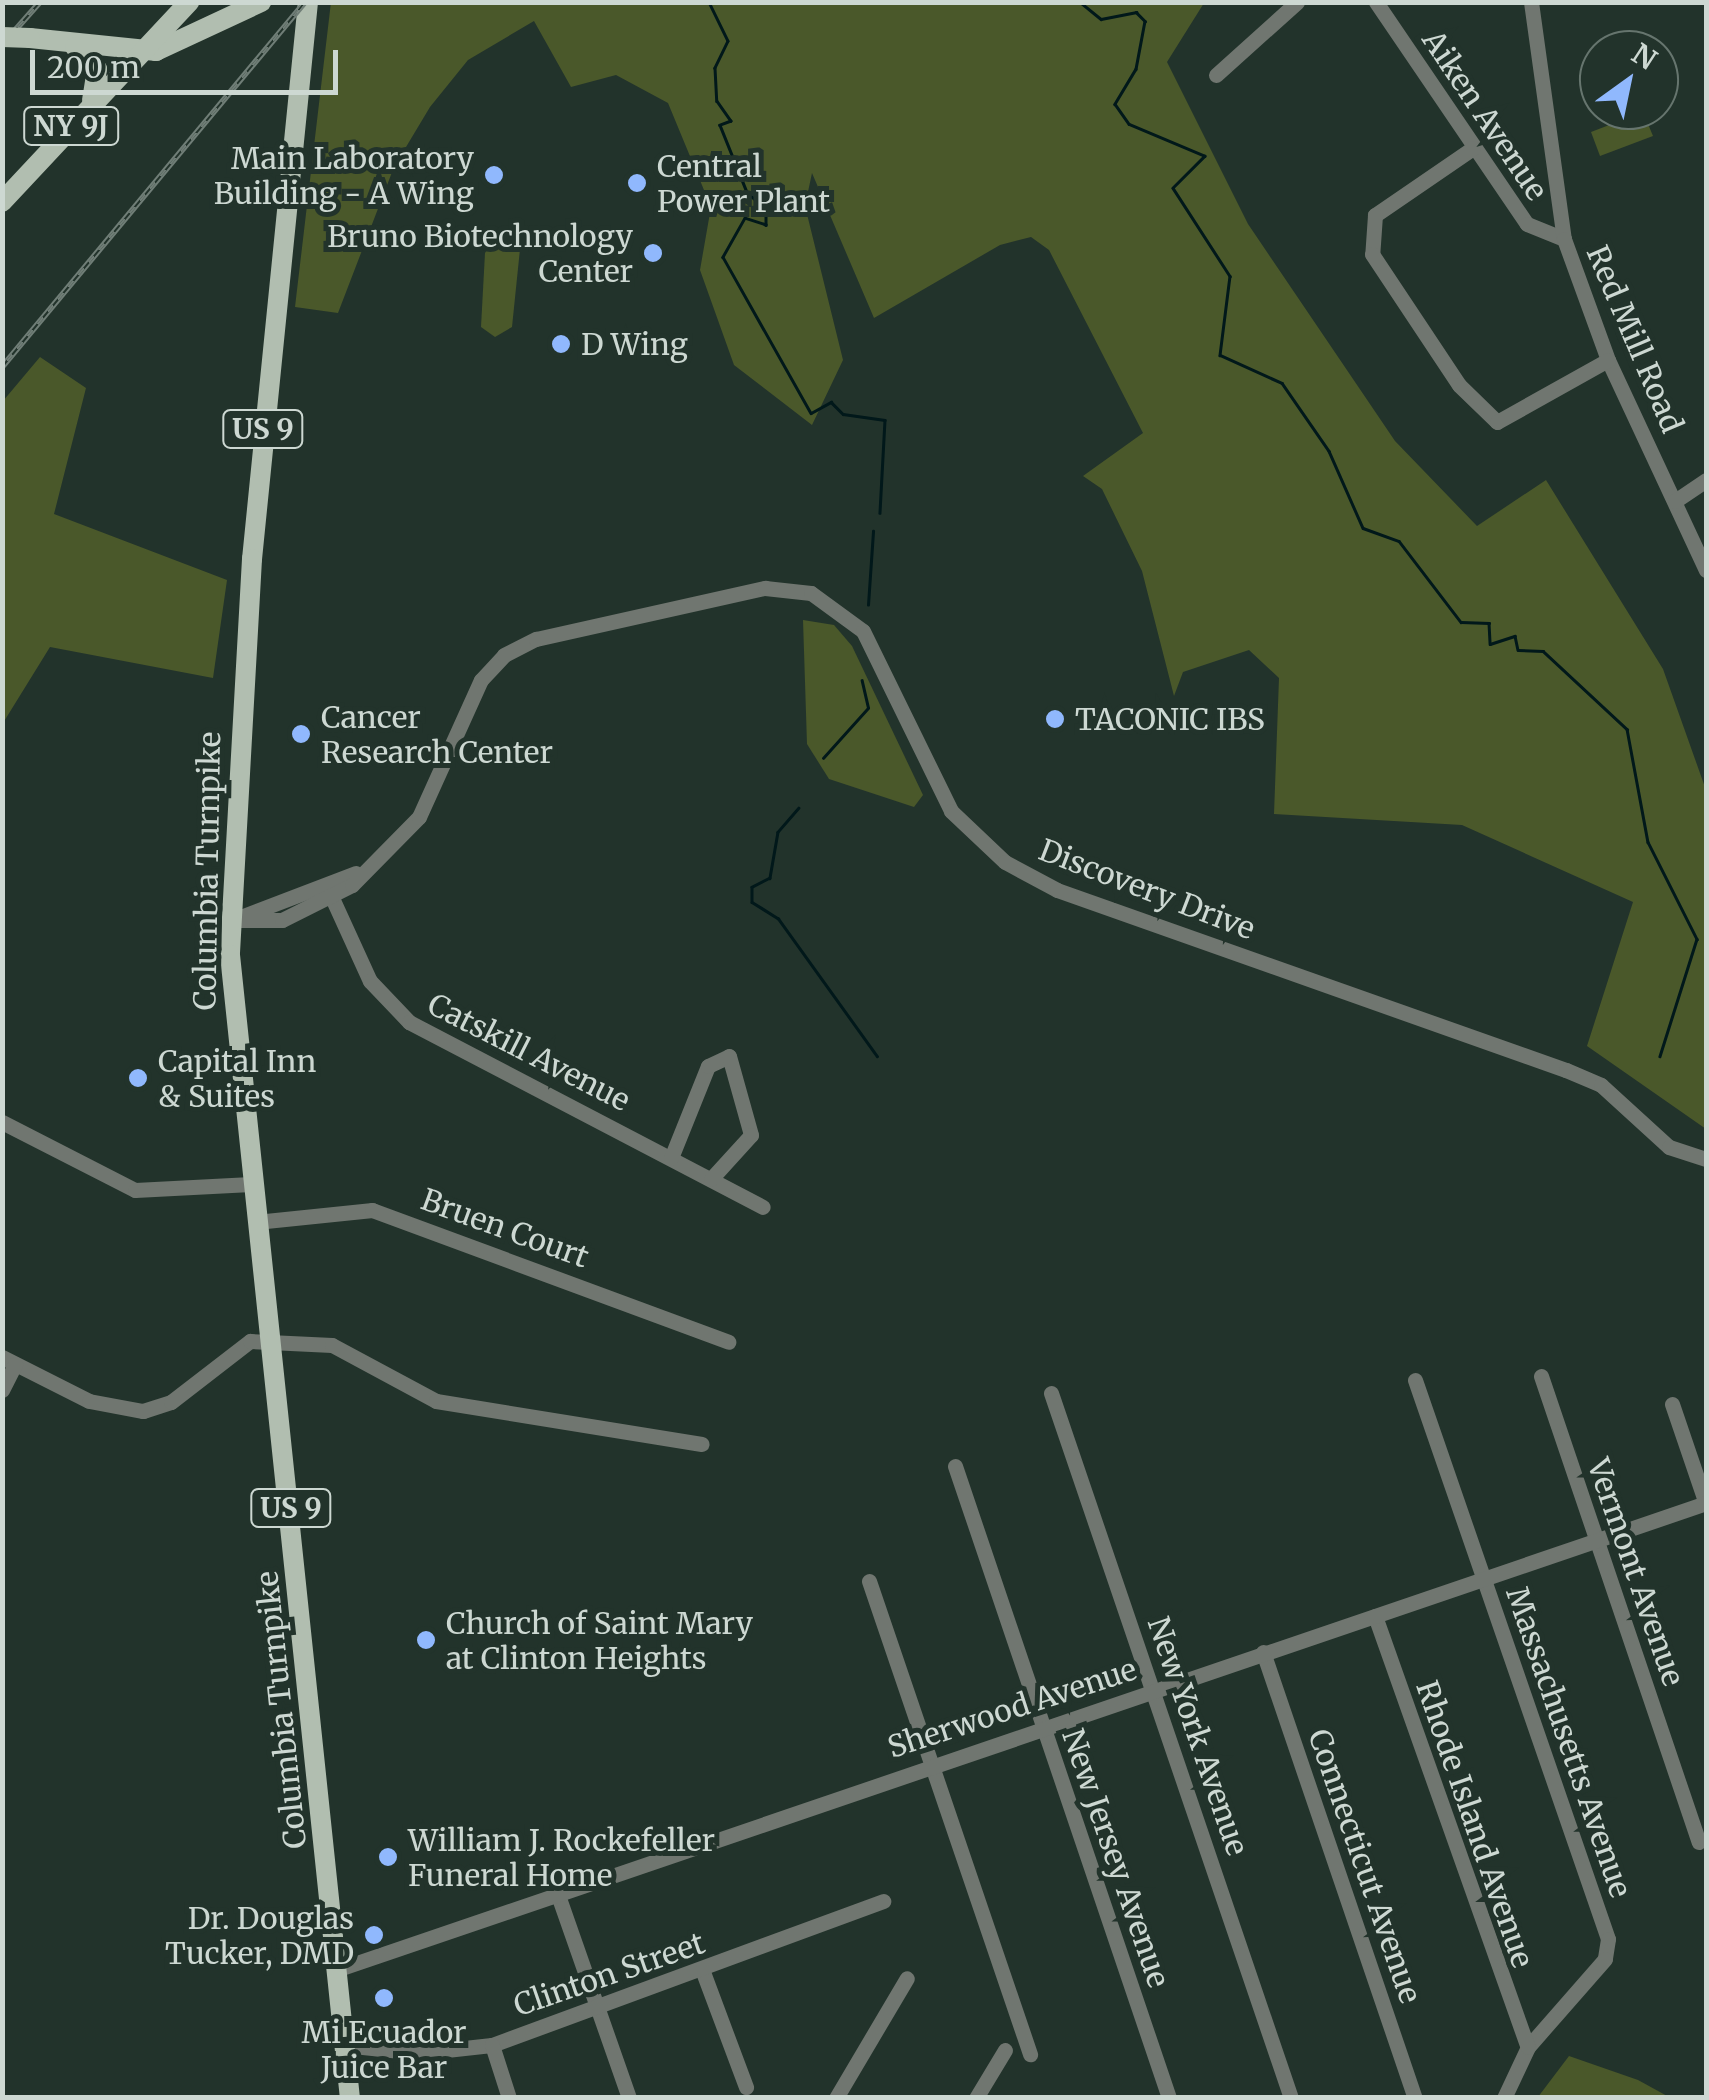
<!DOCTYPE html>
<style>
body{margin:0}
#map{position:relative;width:1709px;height:2100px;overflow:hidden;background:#22332b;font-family:Merriweather,serif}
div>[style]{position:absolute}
.green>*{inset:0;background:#4a582a}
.stream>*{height:2.5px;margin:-1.25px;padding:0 1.25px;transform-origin:1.25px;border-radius:1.25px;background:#01181a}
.minor>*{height:15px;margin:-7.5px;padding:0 7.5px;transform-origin:7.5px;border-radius:7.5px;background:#707670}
.major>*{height:20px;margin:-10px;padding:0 10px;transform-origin:10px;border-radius:10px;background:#b1beb0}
.rail>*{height:6px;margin-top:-3px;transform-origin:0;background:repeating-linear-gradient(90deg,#22332b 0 8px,#707e77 0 16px);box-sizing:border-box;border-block:2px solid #707e77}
.major-bridge>*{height:20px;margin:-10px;padding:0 10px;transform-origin:10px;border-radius:10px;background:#b1beb0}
.dots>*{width:28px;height:28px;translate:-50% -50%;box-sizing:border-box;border:5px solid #22332b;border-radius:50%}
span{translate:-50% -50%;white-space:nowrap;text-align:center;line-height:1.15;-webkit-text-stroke:10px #22332b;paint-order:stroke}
.shield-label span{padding:2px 8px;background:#22332b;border:2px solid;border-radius:8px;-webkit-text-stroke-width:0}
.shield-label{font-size:28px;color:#cdd8d2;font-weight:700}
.street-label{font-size:30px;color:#cdd8d2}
.poi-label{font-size:30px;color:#cdd8d2}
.right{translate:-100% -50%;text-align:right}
.left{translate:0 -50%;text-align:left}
.frame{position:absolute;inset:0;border:5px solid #cdd8d2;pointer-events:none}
.north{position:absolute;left:1579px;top:30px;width:100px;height:100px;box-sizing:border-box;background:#22332b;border:2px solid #66756e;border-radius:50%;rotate:33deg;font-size:28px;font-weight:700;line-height:40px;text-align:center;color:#cdd8d2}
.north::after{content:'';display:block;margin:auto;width:35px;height:45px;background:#90b8fd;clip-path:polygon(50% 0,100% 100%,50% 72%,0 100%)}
.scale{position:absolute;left:30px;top:50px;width:308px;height:45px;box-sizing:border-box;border:5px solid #cdd8d2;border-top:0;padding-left:12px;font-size:30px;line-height:35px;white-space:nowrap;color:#cdd8d2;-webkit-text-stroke:8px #22332b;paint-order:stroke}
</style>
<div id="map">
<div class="green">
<div style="clip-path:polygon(331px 2px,1204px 3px,1167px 62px,1248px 224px,1395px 441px,1477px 526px,1546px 480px,1663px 669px,1706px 790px,1706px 1129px,1587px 1046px,1633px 902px,1462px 825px,1274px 814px,1279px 678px,1249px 650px,1183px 672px,1174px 696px,1142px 571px,1102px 489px,1083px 476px,1143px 433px,1049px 250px,1031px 237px,1000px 245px,874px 318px,812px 173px,805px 206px,843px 360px,812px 425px,734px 365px,700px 270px,711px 207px,668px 103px,616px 75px,571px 87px,534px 21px,468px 60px,430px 107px,394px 167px,338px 313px,295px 307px)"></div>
<div style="clip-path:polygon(1643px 112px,1653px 136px,1600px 156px,1591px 132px)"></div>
<div style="clip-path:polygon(496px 236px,520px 249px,512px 327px,495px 337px,481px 327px,485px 253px)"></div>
<div style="clip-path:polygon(40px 357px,86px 388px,54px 514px,227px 580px,213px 678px,50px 647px,3px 723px,3px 401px)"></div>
<div style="clip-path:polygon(803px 620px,834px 625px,852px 646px,923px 795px,914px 807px,829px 779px,807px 744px)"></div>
<div style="clip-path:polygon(1569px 2056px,1638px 2080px,1669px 2097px,1538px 2097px)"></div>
</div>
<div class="stream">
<div style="left:709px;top:2px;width:43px;rotate:64deg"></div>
<div style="left:728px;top:41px;width:30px;rotate:116deg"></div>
<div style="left:715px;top:68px;width:33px;rotate:87deg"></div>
<div style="left:717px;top:101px;width:24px;rotate:55deg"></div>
<div style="left:731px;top:121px;width:12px;rotate:160deg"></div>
<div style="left:720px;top:125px;width:72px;rotate:68.1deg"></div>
<div style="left:747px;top:192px;width:26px;rotate:43deg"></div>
<div style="left:766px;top:210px;width:15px;rotate:90deg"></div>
<div style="left:766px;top:225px;width:22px;rotate:-162deg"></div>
<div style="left:745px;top:218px;width:45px;rotate:119.4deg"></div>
<div style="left:723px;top:257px;width:179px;rotate:60.6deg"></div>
<div style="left:811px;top:413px;width:23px;rotate:-29deg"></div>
<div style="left:831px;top:402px;width:17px;rotate:45deg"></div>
<div style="left:843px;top:414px;width:42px;rotate:8.1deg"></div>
<div style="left:885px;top:420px;width:93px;rotate:93.1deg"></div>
<div style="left:1080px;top:2px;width:27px;rotate:39deg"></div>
<div style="left:1101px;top:19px;width:36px;rotate:-11deg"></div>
<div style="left:1136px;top:12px;width:13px;rotate:45deg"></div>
<div style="left:1145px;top:21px;width:49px;rotate:100.6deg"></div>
<div style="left:1136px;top:69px;width:41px;rotate:121deg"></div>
<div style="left:1115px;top:104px;width:24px;rotate:55deg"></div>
<div style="left:1129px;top:124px;width:82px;rotate:22.8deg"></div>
<div style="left:1205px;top:156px;width:45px;rotate:135deg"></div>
<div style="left:1173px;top:188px;width:105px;rotate:57.1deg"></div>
<div style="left:1230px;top:276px;width:80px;rotate:97.2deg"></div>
<div style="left:1220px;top:355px;width:68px;rotate:24.3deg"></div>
<div style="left:1282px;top:383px;width:83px;rotate:55.3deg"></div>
<div style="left:1329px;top:451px;width:84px;rotate:66.2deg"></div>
<div style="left:1363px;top:528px;width:38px;rotate:20deg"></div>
<div style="left:1399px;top:541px;width:102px;rotate:52.6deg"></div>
<div style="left:1461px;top:622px;width:28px;rotate:2deg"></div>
<div style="left:1489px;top:623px;width:21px;rotate:87deg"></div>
<div style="left:1490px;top:644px;width:26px;rotate:-18deg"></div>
<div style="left:1515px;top:636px;width:14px;rotate:78deg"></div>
<div style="left:1518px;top:650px;width:25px;rotate:2deg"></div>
<div style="left:1543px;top:651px;width:115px;rotate:42.9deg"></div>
<div style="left:1627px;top:729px;width:115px;rotate:79.5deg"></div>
<div style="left:1648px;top:842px;width:109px;rotate:63.2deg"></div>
<div style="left:1697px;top:939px;width:123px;rotate:107.5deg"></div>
<div style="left:868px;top:605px;width:74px;rotate:-86.1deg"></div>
<div style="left:823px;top:758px;width:67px;rotate:-48deg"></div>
<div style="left:868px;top:708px;width:28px;rotate:-103deg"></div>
<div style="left:799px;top:808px;width:32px;rotate:131deg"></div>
<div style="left:778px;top:832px;width:47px;rotate:99.9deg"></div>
<div style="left:770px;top:878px;width:20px;rotate:153deg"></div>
<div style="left:752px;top:887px;width:15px;rotate:90deg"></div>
<div style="left:752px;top:902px;width:31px;rotate:32deg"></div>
<div style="left:778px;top:918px;width:170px;rotate:54.3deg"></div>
</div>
<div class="minor">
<div style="left:1376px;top:2px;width:268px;rotate:55.8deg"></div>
<div style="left:1527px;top:224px;width:40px;rotate:22deg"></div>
<div style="left:1531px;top:2px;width:239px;rotate:82.1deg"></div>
<div style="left:1564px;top:239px;width:129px;rotate:70deg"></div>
<div style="left:1608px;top:360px;width:232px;rotate:65deg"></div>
<div style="left:1216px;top:75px;width:109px;rotate:-42deg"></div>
<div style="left:1473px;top:148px;width:119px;rotate:145.6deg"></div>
<div style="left:1375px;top:215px;width:39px;rotate:94deg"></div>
<div style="left:1372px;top:254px;width:157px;rotate:56.4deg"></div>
<div style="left:1459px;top:385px;width:53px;rotate:44.2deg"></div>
<div style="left:1497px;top:422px;width:127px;rotate:-29.2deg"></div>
<div style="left:1675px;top:501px;width:37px;rotate:-34deg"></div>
<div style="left:328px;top:889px;width:101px;rotate:65.5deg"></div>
<div style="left:370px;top:981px;width:57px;rotate:46.4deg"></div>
<div style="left:409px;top:1022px;width:399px;rotate:27.6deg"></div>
<div style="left:238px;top:918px;width:126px;rotate:-20.9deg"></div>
<div style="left:230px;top:920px;width:52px"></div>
<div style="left:282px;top:920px;width:78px;rotate:-26.6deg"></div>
<div style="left:352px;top:885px;width:95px;rotate:-45.4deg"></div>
<div style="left:419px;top:817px;width:150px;rotate:-65.7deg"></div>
<div style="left:481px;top:680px;width:34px;rotate:-47deg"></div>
<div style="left:504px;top:655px;width:36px;rotate:-27deg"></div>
<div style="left:536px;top:639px;width:235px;rotate:-12.6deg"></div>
<div style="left:765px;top:588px;width:46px;rotate:6.2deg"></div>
<div style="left:811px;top:593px;width:64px;rotate:36.2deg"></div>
<div style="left:863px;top:631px;width:200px;rotate:63.9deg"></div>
<div style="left:951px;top:811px;width:74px;rotate:43.4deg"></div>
<div style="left:1005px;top:862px;width:59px;rotate:28.3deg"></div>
<div style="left:1057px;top:890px;width:540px;rotate:19.48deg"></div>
<div style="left:1566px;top:1070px;width:38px;rotate:23deg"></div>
<div style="left:1601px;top:1085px;width:92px;rotate:42.4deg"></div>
<div style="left:1669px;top:1147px;width:39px;rotate:18deg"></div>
<div style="left:2px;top:1122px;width:149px;rotate:27.1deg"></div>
<div style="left:135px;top:1190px;width:116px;rotate:-3deg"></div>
<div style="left:671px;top:1158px;width:99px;rotate:-68.1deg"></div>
<div style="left:708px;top:1066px;width:23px;rotate:-25deg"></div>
<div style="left:729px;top:1056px;width:82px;rotate:74.4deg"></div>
<div style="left:751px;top:1135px;width:59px;rotate:132.3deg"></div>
<div style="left:256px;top:1222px;width:117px;rotate:-5.9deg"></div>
<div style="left:372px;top:1210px;width:380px;rotate:20.3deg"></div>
<div style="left:2px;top:1357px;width:97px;rotate:26.8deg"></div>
<div style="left:89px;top:1401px;width:55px;rotate:10.5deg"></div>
<div style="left:143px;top:1411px;width:29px;rotate:-18deg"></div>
<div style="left:171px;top:1402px;width:100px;rotate:-37.7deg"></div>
<div style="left:250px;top:1341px;width:82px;rotate:2.8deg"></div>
<div style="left:332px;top:1345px;width:118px;rotate:28.3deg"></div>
<div style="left:436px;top:1401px;width:269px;rotate:9.2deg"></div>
<div style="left:1541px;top:1376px;width:492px;rotate:71.3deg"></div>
<div style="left:1415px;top:1380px;width:591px;rotate:70.95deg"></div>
<div style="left:1608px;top:1939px;width:20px;rotate:99deg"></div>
<div style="left:1605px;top:1959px;width:117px;rotate:131.2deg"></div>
<div style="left:1528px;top:2047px;width:56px;rotate:115.2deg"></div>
<div style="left:2px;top:1390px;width:29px;rotate:-63deg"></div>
<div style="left:1051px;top:1393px;width:745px;rotate:71.2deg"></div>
<div style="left:1672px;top:1404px;width:106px;rotate:71.2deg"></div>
<div style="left:955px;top:1466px;width:667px;rotate:71.29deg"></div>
<div style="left:869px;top:1581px;width:500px;rotate:71.2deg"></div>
<div style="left:1375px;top:1616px;width:457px;rotate:70.5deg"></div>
<div style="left:1263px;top:1652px;width:471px;rotate:71.2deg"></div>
<div style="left:559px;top:1898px;width:212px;rotate:70.7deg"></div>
<div style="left:336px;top:1970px;width:1447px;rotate:-18.82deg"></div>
<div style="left:703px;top:1972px;width:123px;rotate:69.5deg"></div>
<div style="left:344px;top:2045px;width:75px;rotate:6.1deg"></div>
<div style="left:419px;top:2053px;width:73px;rotate:-6.3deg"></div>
<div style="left:492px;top:2045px;width:417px;rotate:-20.2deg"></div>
<div style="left:492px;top:2045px;width:56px;rotate:72.2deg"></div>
<div style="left:836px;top:2098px;width:139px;rotate:-59.4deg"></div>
<div style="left:976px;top:2098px;width:56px;rotate:-58.9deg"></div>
</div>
<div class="major">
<div style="left:308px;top:2px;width:560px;rotate:95.74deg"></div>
<div style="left:252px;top:559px;width:397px;rotate:93.2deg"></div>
<div style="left:230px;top:955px;width:1149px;rotate:84.01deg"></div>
<div style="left:30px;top:38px;width:127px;rotate:5.9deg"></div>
<div style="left:156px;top:51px;width:116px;rotate:-25deg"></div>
<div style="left:75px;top:47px;width:31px;rotate:45deg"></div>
<div style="left:97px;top:69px;width:32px;rotate:99deg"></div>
<div style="left:2px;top:202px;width:274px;rotate:-46.9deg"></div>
</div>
<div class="rail">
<div style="left:2px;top:45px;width:57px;rotate:-48.5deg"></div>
<div style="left:2px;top:367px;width:474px;rotate:-50.3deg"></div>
</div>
<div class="major-bridge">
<div style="left:2px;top:37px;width:28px;rotate:2deg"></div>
</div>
<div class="dots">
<div style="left:494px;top:175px;background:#90b8fd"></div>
<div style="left:637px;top:183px;background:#90b8fd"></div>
<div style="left:653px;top:253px;background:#90b8fd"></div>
<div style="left:561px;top:344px;background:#90b8fd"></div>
<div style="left:1055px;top:719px;background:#90b8fd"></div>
<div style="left:301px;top:734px;background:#90b8fd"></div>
<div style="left:138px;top:1078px;background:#90b8fd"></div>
<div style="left:426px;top:1640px;background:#90b8fd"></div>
<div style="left:388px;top:1857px;background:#90b8fd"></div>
<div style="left:374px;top:1935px;background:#90b8fd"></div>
<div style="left:384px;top:1998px;background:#90b8fd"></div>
</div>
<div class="shield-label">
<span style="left:71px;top:126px">NY 9J</span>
<span style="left:263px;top:429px">US 9</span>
<span style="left:291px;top:1508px">US 9</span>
</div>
<div class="street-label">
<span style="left:1485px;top:115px;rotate:56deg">Aiken Avenue</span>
<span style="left:1635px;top:339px;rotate:67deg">Red Mill Road</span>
<span style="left:207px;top:871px;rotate:-89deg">Columbia Turnpike</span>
<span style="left:1147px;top:889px;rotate:21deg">Discovery Drive</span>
<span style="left:529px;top:1052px;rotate:27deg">Catskill Avenue</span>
<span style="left:505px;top:1228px;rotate:20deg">Bruen Court</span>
<span style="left:1636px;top:1572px;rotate:71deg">Vermont Avenue</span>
<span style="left:1012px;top:1708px;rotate:-18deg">Sherwood Avenue</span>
<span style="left:281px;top:1710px;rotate:-96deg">Columbia Turnpike</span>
<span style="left:1198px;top:1736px;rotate:71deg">New York Avenue</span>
<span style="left:1569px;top:1742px;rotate:71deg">Massachusetts Avenue</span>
<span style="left:1475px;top:1824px;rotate:71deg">Rhode Island Avenue</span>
<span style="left:1116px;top:1858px;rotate:71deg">New Jersey Avenue</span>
<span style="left:1365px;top:1866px;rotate:71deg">Connecticut Avenue</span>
<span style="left:609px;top:1974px;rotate:-19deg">Clinton Street</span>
</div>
<div class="poi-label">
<span class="right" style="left:474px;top:175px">Main Laboratory<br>Building - A Wing</span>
<span class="left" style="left:657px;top:183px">Central<br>Power Plant</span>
<span class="right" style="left:633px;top:253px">Bruno Biotechnology<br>Center</span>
<span class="left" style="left:581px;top:344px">D Wing</span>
<span class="left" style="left:321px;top:734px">Cancer<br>Research Center</span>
<span class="left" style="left:1075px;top:719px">TACONIC IBS</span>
<span class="left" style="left:158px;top:1078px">Capital Inn<br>&amp; Suites</span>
<span class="left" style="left:446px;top:1640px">Church of Saint Mary<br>at Clinton Heights</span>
<span class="left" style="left:408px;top:1857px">William J. Rockefeller<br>Funeral Home</span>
<span class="right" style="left:354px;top:1935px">Dr. Douglas<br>Tucker, DMD</span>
<span style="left:384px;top:2049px">Mi Ecuador<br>Juice Bar</span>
</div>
<div class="frame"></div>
<div class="north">N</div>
<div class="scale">200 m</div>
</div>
